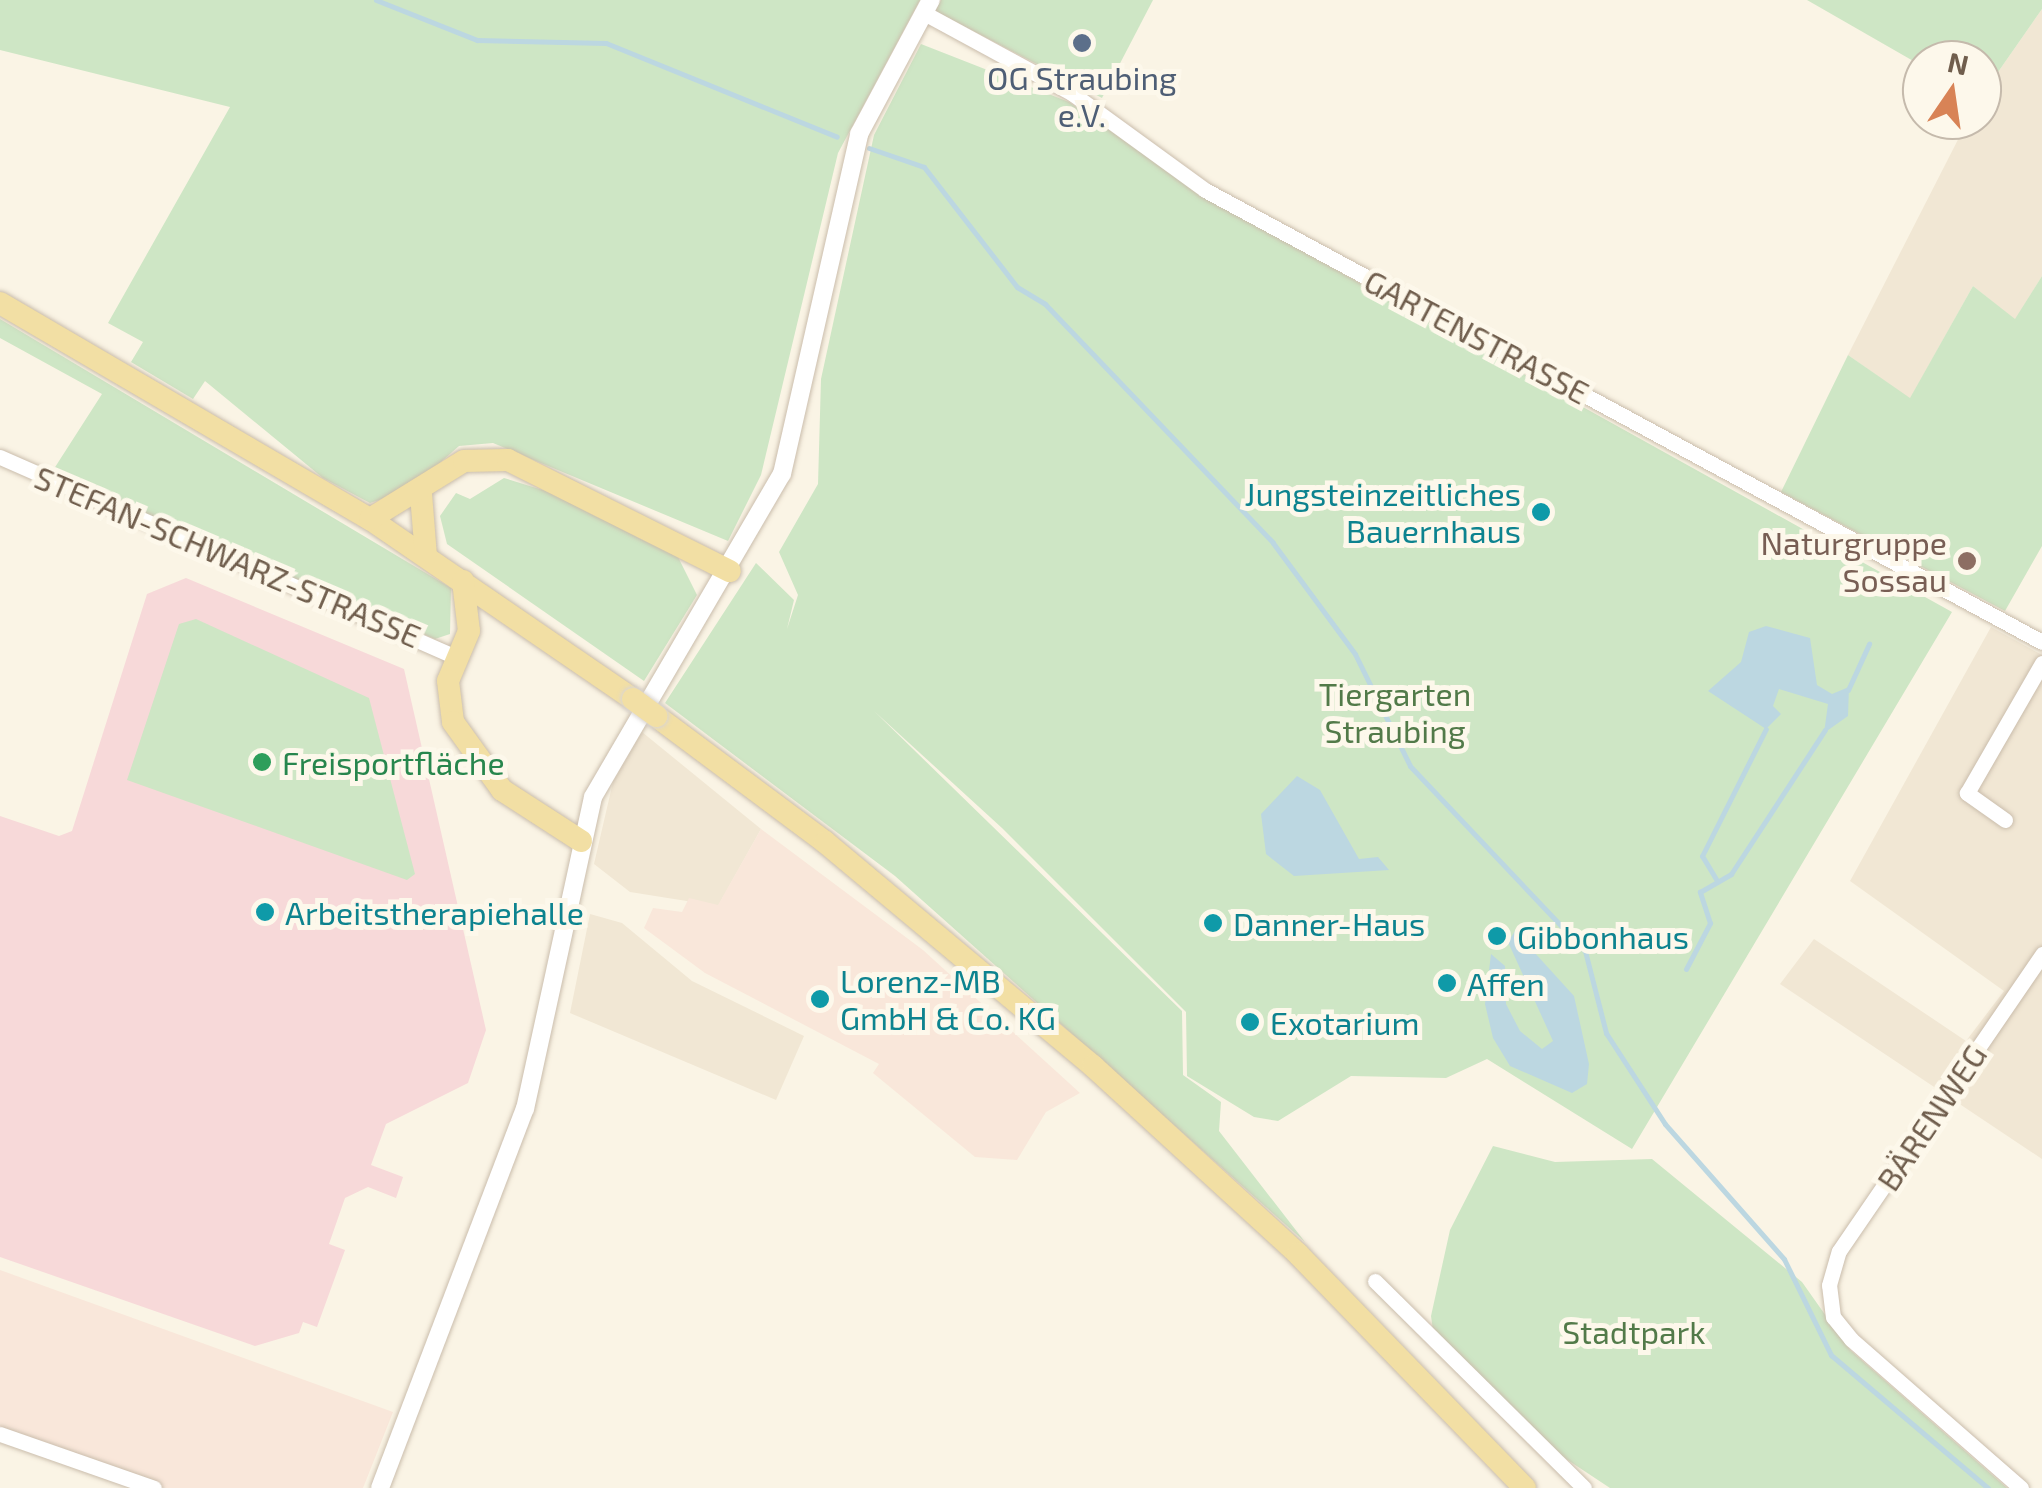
<!DOCTYPE html>
<meta charset="utf-8">
<style>
body{margin:0}
#map{position:relative;width:2042px;height:1488px;overflow:hidden;background:#faf4e5;font-family:"Exo 2",sans-serif}
div>[style]{position:absolute}
.residential>*{inset:0;background:#f1e7d4}
.commercial>*{inset:0;background:#f9e7da}
.medical>*{inset:0;background:#f7d9d9}
.green>*{inset:0;background:#cee6c5}
.water>*{inset:0;background:#bcd7e1}
.stream>*{height:5px;margin:-2.5px;padding:0 2.5px;transform-origin:2.5px;border-radius:2.5px;background:#bcd7e1}
.roads{filter:drop-shadow(0 0 2px #cabdac) drop-shadow(0 0 2px #cabdac)}
.minor>*{height:15px;margin:-7.5px;padding:0 7.5px;transform-origin:7.5px;border-radius:7.5px;background:#fff}
.tertiary>*{height:18px;margin:-9px;padding:0 9px;transform-origin:9px;border-radius:9px;background:#fff}
.primary>*{height:22px;margin:-11px;padding:0 11px;transform-origin:11px;border-radius:11px;background:#f2dfa4}
.bridges{filter:drop-shadow(0 0 2px #dad5d1) drop-shadow(0 0 2px #dad5d1)}
.primary-bridge>*{height:22px;margin:-11px;padding:0 11px;transform-origin:11px;border-radius:11px;background:#f2dfa4}
.dots>*{width:28px;height:28px;translate:-50% -50%;box-sizing:border-box;border:5px solid #fdf8eb;border-radius:50%}
span{translate:-50% -50%;white-space:nowrap;text-align:center;line-height:1.15;-webkit-text-stroke:10px #fdf8eb;paint-order:stroke}
.service-label{font-size:32px;color:#4e5e75}
.street-label{font-size:32px;color:#705e4d}
.culture-label{font-size:32px;color:#0d838f}
.right{translate:-100% -50%;text-align:right}
.left{translate:0 -50%;text-align:left}
.education-label{font-size:32px;color:#785e54}
.park-label{font-size:32px;color:#527a49}
.leisure-label{font-size:32px;color:#27864d}
.north{position:absolute;left:1902px;top:40px;width:100px;height:100px;box-sizing:border-box;background:#fdf8eb;border:2px solid #c5baac;border-radius:50%;rotate:13deg;font-size:28px;font-weight:700;line-height:40px;text-align:center;color:#705e4d}
.north::after{content:'';display:block;margin:auto;width:35px;height:45px;background:#d88356;clip-path:polygon(50% 0,100% 100%,50% 72%,0 100%)}
</style>
<div id="map">
<div class="residential">
<div style="clip-path:polygon(2042px 9px,2042px 276px,2015px 320px,1973px 286px,1910px 399px,1848px 355px,1968px 120px,1982px 120px,1982px 95px)"></div>
<div style="clip-path:polygon(1991px 627px,2042px 655px,2042px 1159px,1780px 984px,1814px 939px,1966px 1041px,2004px 991px,1850px 881px)"></div>
<div style="clip-path:polygon(642px 732px,761px 829px,718px 906px,630px 892px,594px 864px,613px 782px)"></div>
<div style="clip-path:polygon(590px 914px,622px 923px,692px 981px,804px 1036px,776px 1100px,570px 1013px)"></div>
</div>
<div class="commercial">
<div style="clip-path:polygon(761px 829px,923px 950px,1080px 1093px,1046px 1112px,1017px 1160px,975px 1157px,873px 1073px,879px 1064px,705px 973px,644px 928px,653px 908px,682px 912px,689px 898px,718px 905px)"></div>
<div style="clip-path:polygon(0 1270px,393px 1412px,363px 1488px,139px 1488px,0 1439px)"></div>
</div>
<div class="medical">
<div style="clip-path:polygon(186px 578px,404px 669px,486px 1030px,468px 1083px,386px 1124px,371px 1165px,403px 1177px,396px 1198px,368px 1187px,345px 1198px,329px 1244px,345px 1250px,317px 1327px,303px 1322px,299px 1333px,255px 1346px,0 1257px,0 816px,59px 836px,72px 831px,147px 594px)"></div>
</div>
<div class="green">
<div style="clip-path:polygon(0 0,920px 0,838px 153px,761px 475px,728px 541px,493px 443px,459px 446px,409px 490px,370px 503px,323px 478px,205px 381px,193px 399px,131px 362px,143px 342px,108px 323px,230px 107px,0 50px)"></div>
<div style="clip-path:polygon(941px 0,1153px 0,1102px 98px,935px 11px)"></div>
<div style="clip-path:polygon(1807px 0,2042px 0,2042px 9px,1982px 95px,1982px 60px,1922px 66px)"></div>
<div style="clip-path:polygon(921px 44px,1069px 102px,1205px 197px,1952px 612px,1632px 1149px,1487px 1059px,1446px 1078px,1351px 1076px,1278px 1121px,1254px 1117px,1187px 1076px,1186px 1012px,1002px 828px,874px 711px,1182px 1011px,1183px 1075px,1221px 1102px,1219px 1131px,1305px 1242px,895px 876px,665px 703px,756px 563px,794px 600px,787px 629px,798px 595px,779px 552px,818px 484px,821px 379px,874px 135px)"></div>
<div style="clip-path:polygon(2042px 276px,2042px 546px,2005px 611px,1781px 492px,1848px 355px,1910px 398px,1973px 286px,2015px 319px)"></div>
<div style="clip-path:polygon(0 319px,451px 588px,450px 634px,435px 639px,50px 475px,102px 394px,0 338px)"></div>
<div style="clip-path:polygon(504px 478px,565px 497px,677px 555px,697px 595px,644px 681px,447px 544px,440px 516px,456px 493px,470px 499px)"></div>
<div style="clip-path:polygon(196px 619px,369px 698px,415px 874px,407px 880px,127px 780px,179px 624px)"></div>
<div style="clip-path:polygon(1493px 1146px,1555px 1162px,1652px 1159px,1802px 1282px,1850px 1350px,2007px 1488px,1610px 1488px,1542px 1443px,1433px 1330px,1431px 1316px,1450px 1230px)"></div>
</div>
<div class="water">
<div style="clip-path:polygon(1766px 626px,1810px 638px,1817px 685px,1832px 694px,1849px 687px,1848px 716px,1824px 733px,1828px 704px,1779px 689px,1773px 706px,1781px 714px,1766px 729px,1708px 691px,1741px 662px,1749px 632px)"></div>
<div style="clip-path:polygon(1297px 776px,1320px 790px,1359px 859px,1378px 857px,1389px 870px,1294px 876px,1266px 854px,1261px 814px)"></div>
<div style="clip-path:polygon(1515px 931px,1574px 996px,1589px 1064px,1587px 1084px,1572px 1093px,1510px 1066px,1493px 1038px,1485px 1004px,1491px 954px,1505px 966px,1506px 1004px,1520px 1031px,1542px 1049px,1553px 1041px,1508px 942px)"></div>
</div>
<div class="stream">
<div style="left:376px;top:0;width:109px;rotate:21.6deg"></div>
<div style="left:477px;top:40px;width:129px;rotate:1.3deg"></div>
<div style="left:606px;top:43px;width:249px;rotate:22.1deg"></div>
<div style="left:869px;top:148px;width:58px;rotate:19.1deg"></div>
<div style="left:924px;top:167px;width:152px;rotate:52.2deg"></div>
<div style="left:1017px;top:287px;width:33px;rotate:31deg"></div>
<div style="left:1045px;top:304px;width:330px;rotate:46.3deg"></div>
<div style="left:1273px;top:543px;width:138px;rotate:53.5deg"></div>
<div style="left:1355px;top:654px;width:125px;rotate:63.8deg"></div>
<div style="left:1410px;top:766px;width:255px;rotate:46.6deg"></div>
<div style="left:1585px;top:951px;width:85px;rotate:75.6deg"></div>
<div style="left:1606px;top:1033px;width:108px;rotate:57deg"></div>
<div style="left:1665px;top:1124px;width:180px;rotate:48.6deg"></div>
<div style="left:1784px;top:1259px;width:107px;rotate:63.9deg"></div>
<div style="left:1831px;top:1355px;width:206px;rotate:40.3deg"></div>
<div style="left:1848px;top:690px;width:51px;rotate:-65.5deg"></div>
<div style="left:1716px;top:879px;width:27px;rotate:-121deg"></div>
<div style="left:1702px;top:856px;width:142px;rotate:-63.3deg"></div>
<div style="left:1686px;top:969px;width:52px;rotate:-62.4deg"></div>
<div style="left:1710px;top:923px;width:33px;rotate:-108deg"></div>
<div style="left:1700px;top:892px;width:36px;rotate:-30deg"></div>
<div style="left:1731px;top:874px;width:172px;rotate:-56.9deg"></div>
</div>
<div class="roads">
<div class="minor">
<div style="left:924px;top:13px;width:170px;rotate:28.5deg"></div>
<div style="left:1073px;top:94px;width:163px;rotate:36deg"></div>
<div style="left:1205px;top:190px;width:951px;rotate:28.37deg"></div>
<div style="left:0;top:457px;width:498px;rotate:23.7deg"></div>
<div style="left:2005px;top:820px;width:47px;rotate:-144.6deg"></div>
<div style="left:1967px;top:793px;width:150px;rotate:-60deg"></div>
<div style="left:1375px;top:1281px;width:294px;rotate:44.7deg"></div>
<div style="left:0;top:1434px;width:163px;rotate:19.3deg"></div>
<div style="left:2021px;top:1488px;width:226px;rotate:-138.8deg"></div>
<div style="left:1851px;top:1339px;width:28px;rotate:-129deg"></div>
<div style="left:1833px;top:1317px;width:32px;rotate:-97deg"></div>
<div style="left:1829px;top:1285px;width:35px;rotate:-74deg"></div>
<div style="left:1839px;top:1251px;width:360px;rotate:-55.6deg"></div>
</div>
<div class="tertiary">
<div style="left:380px;top:1488px;width:406px;rotate:-69.1deg"></div>
<div style="left:525px;top:1109px;width:319px;rotate:-77.7deg"></div>
<div style="left:593px;top:797px;width:374px;rotate:-59.7deg"></div>
<div style="left:782px;top:474px;width:349px;rotate:-77.2deg"></div>
<div style="left:859px;top:134px;width:152px;rotate:-61.8deg"></div>
</div>
<div class="primary">
<div style="left:0;top:303px;width:428px;rotate:30.3deg"></div>
<div style="left:370px;top:519px;width:319px;rotate:34.4deg"></div>
<div style="left:421px;top:494px;width:62px;rotate:85.4deg"></div>
<div style="left:370px;top:519px;width:110px;rotate:-31.7deg"></div>
<div style="left:464px;top:461px;width:44px;rotate:-1.3deg"></div>
<div style="left:508px;top:460px;width:248px;rotate:26.6deg"></div>
<div style="left:463px;top:581px;width:50px;rotate:83.2deg"></div>
<div style="left:469px;top:631px;width:54px;rotate:112.8deg"></div>
<div style="left:448px;top:681px;width:41px;rotate:83deg"></div>
<div style="left:453px;top:722px;width:84px;rotate:54.2deg"></div>
<div style="left:502px;top:790px;width:94px;rotate:32.8deg"></div>
<div style="left:656px;top:716px;width:211px;rotate:36.7deg"></div>
<div style="left:825px;top:842px;width:349px;rotate:39.9deg"></div>
<div style="left:1093px;top:1066px;width:278px;rotate:42.5deg"></div>
<div style="left:1298px;top:1254px;width:326px;rotate:45.9deg"></div>
</div>
</div>
<div class="bridges">
<div class="primary-bridge">
<div style="left:633px;top:699px;width:29px;rotate:36deg"></div>
</div>
</div>
<div class="dots">
<div style="left:1082px;top:43px;background:#5c6f8a"></div>
<div style="left:1541px;top:512px;background:#0f9aa8"></div>
<div style="left:1967px;top:561px;background:#8d6e63"></div>
<div style="left:262px;top:762px;background:#2e9e5b"></div>
<div style="left:265px;top:912px;background:#0f9aa8"></div>
<div style="left:1213px;top:923px;background:#0f9aa8"></div>
<div style="left:1497px;top:936px;background:#0f9aa8"></div>
<div style="left:1447px;top:983px;background:#0f9aa8"></div>
<div style="left:820px;top:999px;background:#0f9aa8"></div>
<div style="left:1250px;top:1022px;background:#0f9aa8"></div>
</div>
<div class="service-label">
<span style="left:1082px;top:96px">OG Straubing<br>e.V.</span>
</div>
<div class="street-label">
<span style="left:1477px;top:336px;rotate:28deg">GARTENSTRASSE</span>
<span style="left:228px;top:556px;rotate:23deg">STEFAN-SCHWARZ-STRASSE</span>
<span style="left:1931px;top:1117px;rotate:-56deg">BÄRENWEG</span>
</div>
<div class="culture-label">
<span class="right" style="left:1521px;top:512px">Jungsteinzeitliches<br>Bauernhaus</span>
<span class="left" style="left:285px;top:912px">Arbeitstherapiehalle</span>
<span class="left" style="left:1233px;top:923px">Danner-Haus</span>
<span class="left" style="left:1517px;top:936px">Gibbonhaus</span>
<span class="left" style="left:840px;top:999px">Lorenz-MB<br>GmbH &amp; Co. KG</span>
<span class="left" style="left:1467px;top:983px">Affen</span>
<span class="left" style="left:1270px;top:1022px">Exotarium</span>
</div>
<div class="education-label">
<span class="right" style="left:1947px;top:561px">Naturgruppe<br>Sossau</span>
</div>
<div class="park-label">
<span style="left:1395px;top:712px">Tiergarten<br>Straubing</span>
<span style="left:1634px;top:1331px">Stadtpark</span>
</div>
<div class="leisure-label">
<span class="left" style="left:282px;top:762px">Freisportfläche</span>
</div>
<div class="north">N</div>
</div>
